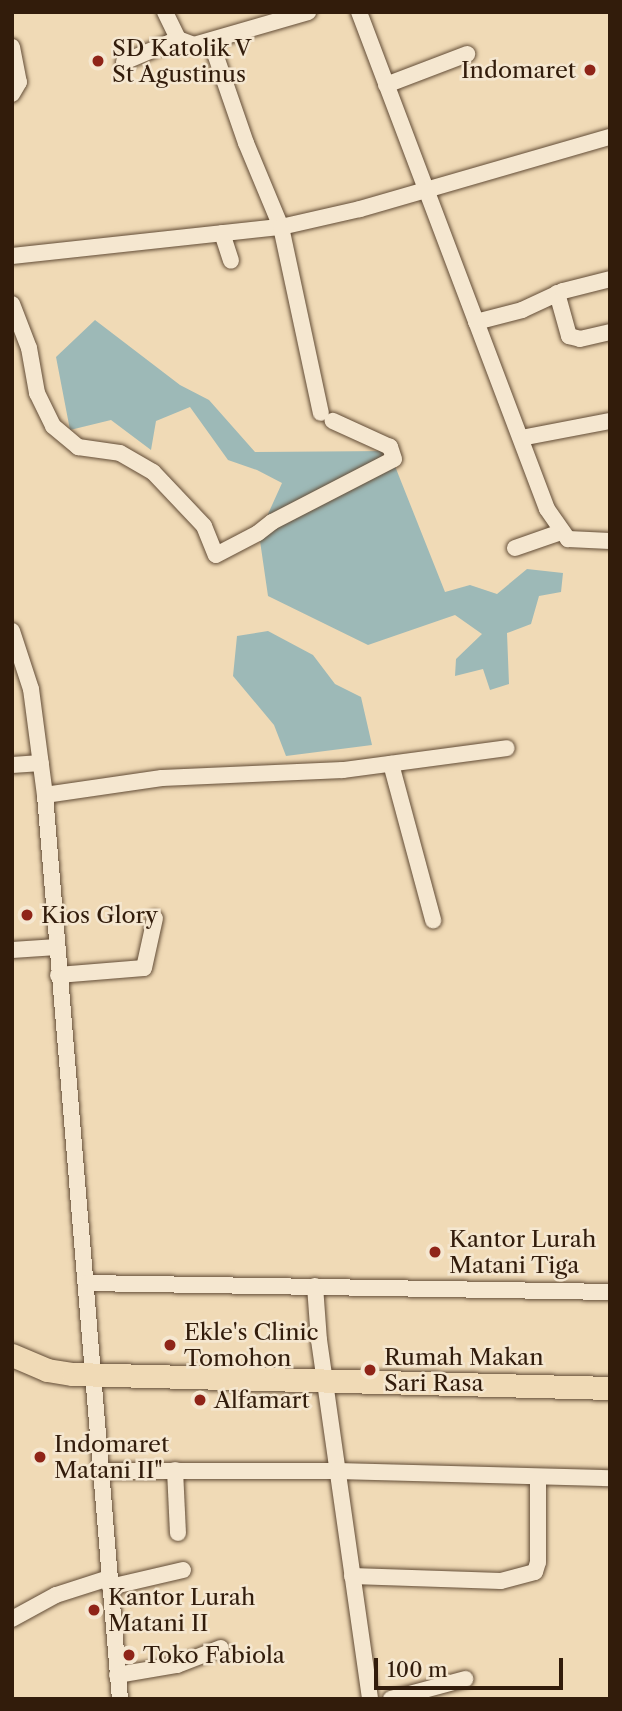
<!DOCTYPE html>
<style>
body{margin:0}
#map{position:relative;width:622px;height:1711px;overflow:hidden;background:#f0dab6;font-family:"Libre Caslon Text",serif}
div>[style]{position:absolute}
.water>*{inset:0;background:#9db9b7}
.roads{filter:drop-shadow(0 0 2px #624c36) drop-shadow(0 0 2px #624c36)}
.minor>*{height:16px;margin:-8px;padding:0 8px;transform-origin:8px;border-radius:8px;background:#f5e7d0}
.highway>*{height:23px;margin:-11.5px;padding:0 11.5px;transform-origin:11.5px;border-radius:11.5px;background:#f0dab6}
.dots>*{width:19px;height:19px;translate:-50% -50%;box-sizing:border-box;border:4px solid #f5e7d0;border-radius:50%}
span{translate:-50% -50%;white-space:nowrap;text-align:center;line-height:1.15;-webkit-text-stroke:5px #f5e7d0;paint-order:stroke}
.poi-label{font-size:23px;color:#321c0b}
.left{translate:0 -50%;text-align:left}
.right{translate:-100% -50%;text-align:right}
.frame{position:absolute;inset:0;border:14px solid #321c0b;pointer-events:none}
.scale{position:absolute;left:374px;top:1658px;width:189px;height:32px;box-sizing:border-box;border:4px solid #321c0b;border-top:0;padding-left:9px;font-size:21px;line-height:24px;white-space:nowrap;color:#321c0b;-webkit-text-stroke:5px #f5e7d0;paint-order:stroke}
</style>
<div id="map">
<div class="water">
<div style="clip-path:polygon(95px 320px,180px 385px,209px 400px,255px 452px,389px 451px,445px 592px,470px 585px,497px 594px,527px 569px,563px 573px,561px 592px,539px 596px,531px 624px,507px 633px,509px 684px,490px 690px,483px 669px,455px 676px,456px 659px,482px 634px,455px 615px,368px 645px,268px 596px,259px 534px,282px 483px,257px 470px,228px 460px,190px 407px,156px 421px,151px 450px,111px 420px,70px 430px,56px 357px)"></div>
<div style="clip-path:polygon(268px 631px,313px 655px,335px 684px,361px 697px,372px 745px,286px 756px,274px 725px,233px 676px,237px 636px)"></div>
</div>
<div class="roads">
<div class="minor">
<div style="left:165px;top:12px;width:30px;rotate:64deg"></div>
<div style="left:178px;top:39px;width:17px;rotate:21deg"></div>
<div style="left:194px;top:45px;width:119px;rotate:-16.1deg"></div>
<div style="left:359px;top:12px;width:531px;rotate:69.28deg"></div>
<div style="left:547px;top:509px;width:37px;rotate:55deg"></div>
<div style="left:568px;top:539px;width:42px;rotate:2.7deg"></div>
<div style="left:211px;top:42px;width:107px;rotate:70.9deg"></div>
<div style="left:246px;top:143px;width:91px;rotate:67.4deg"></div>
<div style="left:281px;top:227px;width:190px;rotate:77.9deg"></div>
<div style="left:12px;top:47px;width:36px;rotate:79deg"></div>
<div style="left:19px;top:82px;width:14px;rotate:120deg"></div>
<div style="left:124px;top:62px;width:59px;rotate:-23.1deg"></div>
<div style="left:386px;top:85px;width:87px;rotate:-20.9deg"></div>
<div style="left:222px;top:233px;width:29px;rotate:72deg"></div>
<div style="left:12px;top:256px;width:271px;rotate:-6.2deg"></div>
<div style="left:281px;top:227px;width:81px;rotate:-12.8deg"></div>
<div style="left:360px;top:209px;width:260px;rotate:-16.1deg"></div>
<div style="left:557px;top:293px;width:45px;rotate:74.4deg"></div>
<div style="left:569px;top:336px;width:11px;rotate:15deg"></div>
<div style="left:580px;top:339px;width:31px;rotate:-13deg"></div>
<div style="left:12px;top:304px;width:47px;rotate:68.9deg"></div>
<div style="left:29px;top:348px;width:46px;rotate:79.9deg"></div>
<div style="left:37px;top:393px;width:37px;rotate:64deg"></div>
<div style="left:53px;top:426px;width:33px;rotate:40deg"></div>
<div style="left:78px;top:447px;width:42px;rotate:8.1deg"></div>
<div style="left:120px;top:453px;width:38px;rotate:30deg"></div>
<div style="left:153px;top:472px;width:74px;rotate:46.6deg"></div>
<div style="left:204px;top:526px;width:31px;rotate:68deg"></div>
<div style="left:216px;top:555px;width:47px;rotate:-27.6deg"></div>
<div style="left:258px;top:533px;width:18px;rotate:-38deg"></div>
<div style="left:272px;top:522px;width:137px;rotate:-27.3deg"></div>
<div style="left:394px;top:459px;width:13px;rotate:-108deg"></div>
<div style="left:390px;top:447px;width:63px;rotate:-155.5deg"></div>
<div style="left:476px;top:322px;width:48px;rotate:-14.6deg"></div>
<div style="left:522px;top:310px;width:45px;rotate:-24.9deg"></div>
<div style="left:563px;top:291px;width:49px;rotate:-14.3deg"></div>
<div style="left:521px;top:438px;width:91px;rotate:-10.8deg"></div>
<div style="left:515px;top:548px;width:49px;rotate:-19.2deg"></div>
<div style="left:12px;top:631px;width:61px;rotate:71.9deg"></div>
<div style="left:31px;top:689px;width:107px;rotate:82.5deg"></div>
<div style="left:45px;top:795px;width:907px;rotate:85.26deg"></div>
<div style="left:391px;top:764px;width:162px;rotate:74.9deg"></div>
<div style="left:12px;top:765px;width:29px;rotate:-4deg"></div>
<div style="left:45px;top:795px;width:118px;rotate:-8.3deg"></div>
<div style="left:162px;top:778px;width:181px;rotate:-2.5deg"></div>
<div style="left:343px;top:770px;width:165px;rotate:-7.6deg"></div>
<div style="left:12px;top:950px;width:45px;rotate:-3.8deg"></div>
<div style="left:58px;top:975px;width:86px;rotate:-4.7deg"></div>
<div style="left:144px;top:968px;width:51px;rotate:-77.6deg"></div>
<div style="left:86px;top:1283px;width:524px;rotate:0.98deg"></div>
<div style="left:315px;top:1286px;width:54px;rotate:85.8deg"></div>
<div style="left:319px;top:1340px;width:363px;rotate:81.9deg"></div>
<div style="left:175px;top:1470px;width:63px;rotate:87.3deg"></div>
<div style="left:99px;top:1471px;width:238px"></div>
<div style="left:337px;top:1471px;width:273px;rotate:1.5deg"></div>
<div style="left:352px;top:1576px;width:149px;rotate:1.9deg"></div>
<div style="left:501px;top:1581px;width:35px;rotate:-15deg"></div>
<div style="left:535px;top:1572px;width:10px;rotate:-73deg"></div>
<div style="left:538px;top:1562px;width:84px;rotate:-90deg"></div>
<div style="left:110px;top:1587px;width:75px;rotate:-13.1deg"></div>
<div style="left:12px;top:1619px;width:50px;rotate:-28.6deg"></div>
<div style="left:56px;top:1595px;width:56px;rotate:-17.8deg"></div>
<div style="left:117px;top:1675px;width:61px;rotate:-9.5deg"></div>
<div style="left:177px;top:1665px;width:47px;rotate:-21.1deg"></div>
<div style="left:391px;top:1699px;width:77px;rotate:-15.1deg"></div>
</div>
<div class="highway">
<div style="left:12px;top:1355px;width:38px;rotate:23deg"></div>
<div style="left:47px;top:1370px;width:26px;rotate:9deg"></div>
<div style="left:73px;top:1374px;width:537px;rotate:1.49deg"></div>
</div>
</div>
<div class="dots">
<div style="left:98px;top:61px;background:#8f2418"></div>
<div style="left:590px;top:70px;background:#8f2418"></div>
<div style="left:27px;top:915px;background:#8f2418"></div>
<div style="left:435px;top:1252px;background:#8f2418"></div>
<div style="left:170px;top:1345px;background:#8f2418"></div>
<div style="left:370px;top:1370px;background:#8f2418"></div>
<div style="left:200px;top:1400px;background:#8f2418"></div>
<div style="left:40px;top:1457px;background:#8f2418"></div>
<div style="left:94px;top:1610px;background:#8f2418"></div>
<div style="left:129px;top:1655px;background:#8f2418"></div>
</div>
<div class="poi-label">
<span class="left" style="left:112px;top:61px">SD Katolik V<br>St Agustinus</span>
<span class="right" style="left:576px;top:70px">Indomaret</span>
<span class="left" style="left:41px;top:915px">Kios Glory</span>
<span class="left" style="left:449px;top:1252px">Kantor Lurah<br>Matani Tiga</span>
<span class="left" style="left:184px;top:1345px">Ekle's Clinic<br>Tomohon</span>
<span class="left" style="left:384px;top:1370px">Rumah Makan<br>Sari Rasa</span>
<span class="left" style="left:214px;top:1400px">Alfamart</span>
<span class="left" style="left:54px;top:1457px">Indomaret<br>Matani II"</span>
<span class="left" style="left:108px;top:1610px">Kantor Lurah<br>Matani II</span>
<span class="left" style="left:143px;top:1655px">Toko Fabiola</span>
</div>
<div class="frame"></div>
<div class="scale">100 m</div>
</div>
